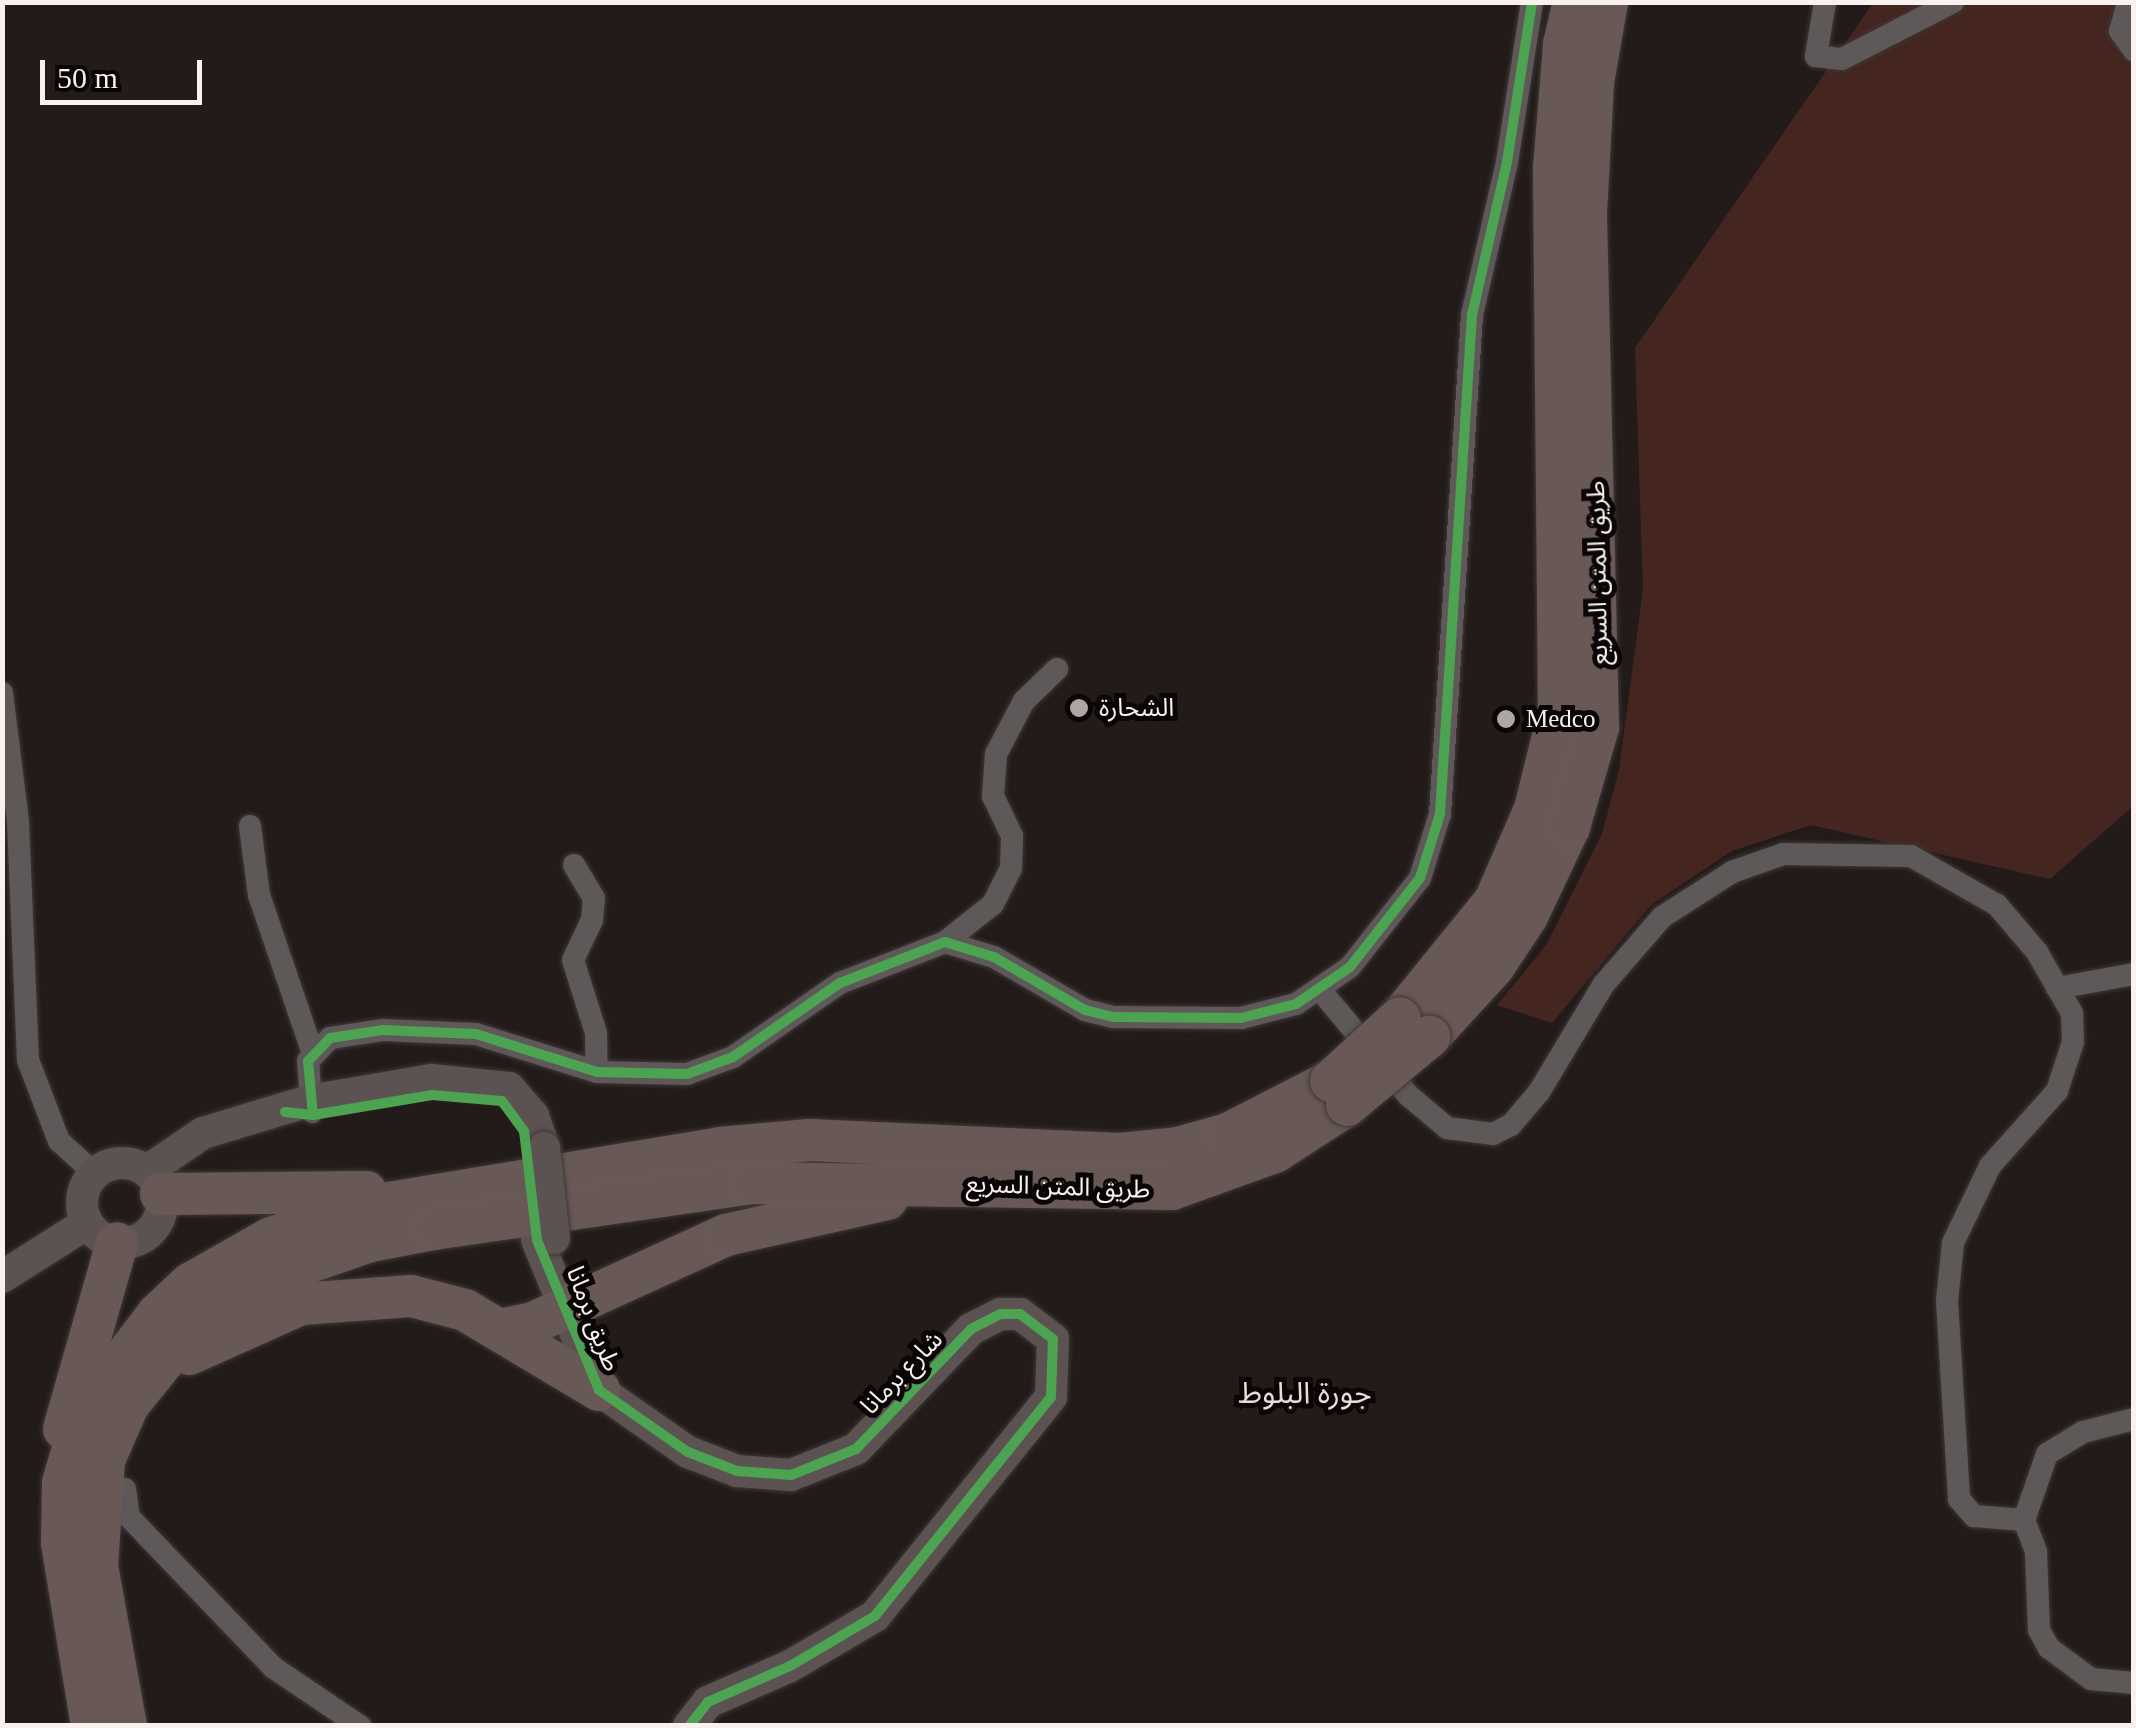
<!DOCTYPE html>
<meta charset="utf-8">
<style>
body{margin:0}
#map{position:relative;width:2136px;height:1728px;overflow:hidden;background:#221b1a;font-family:"Times New Roman","Noto Sans Arabic",serif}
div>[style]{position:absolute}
.green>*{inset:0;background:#452520}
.roads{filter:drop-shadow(0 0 2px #3e3837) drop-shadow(0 0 2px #3e3837)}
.street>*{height:22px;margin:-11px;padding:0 11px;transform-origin:11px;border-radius:11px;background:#5e5958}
.secondary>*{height:32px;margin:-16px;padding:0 16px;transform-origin:16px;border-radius:16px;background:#5b5251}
.secondary>.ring{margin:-16px;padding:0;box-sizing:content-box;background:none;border:32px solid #5b5251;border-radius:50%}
.highway>*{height:42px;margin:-21px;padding:0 21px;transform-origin:21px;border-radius:21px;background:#695956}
.bridges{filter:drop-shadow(0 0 2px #3e3837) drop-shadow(0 0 2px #3e3837)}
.secondary-bridge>*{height:32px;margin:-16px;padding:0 16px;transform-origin:16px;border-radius:16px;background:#5b5251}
.highway-bridge>*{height:42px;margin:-21px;padding:0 21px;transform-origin:21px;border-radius:21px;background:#695956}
.cycleway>*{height:10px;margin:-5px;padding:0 5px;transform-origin:5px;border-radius:5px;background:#4ca352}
.dots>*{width:28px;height:28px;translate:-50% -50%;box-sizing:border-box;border:5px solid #0a0605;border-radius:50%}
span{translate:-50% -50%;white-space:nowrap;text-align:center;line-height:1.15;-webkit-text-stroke:10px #0a0605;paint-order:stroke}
.street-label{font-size:25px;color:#f9f1ef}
.poi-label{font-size:25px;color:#f9f1ef}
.left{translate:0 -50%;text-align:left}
.quarter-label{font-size:30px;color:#ecdbd7}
.frame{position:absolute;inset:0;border:5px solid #f9f1ef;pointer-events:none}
.scale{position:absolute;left:40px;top:60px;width:162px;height:45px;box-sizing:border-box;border:5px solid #f9f1ef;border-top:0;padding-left:12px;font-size:30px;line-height:35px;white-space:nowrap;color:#f9f1ef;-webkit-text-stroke:8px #0a0605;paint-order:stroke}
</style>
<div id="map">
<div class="green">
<div style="clip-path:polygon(1873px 3px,2133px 3px,2133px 806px,2050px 879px,1811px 825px,1732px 851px,1651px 905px,1552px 1023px,1497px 1005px,1546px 945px,1602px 834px,1619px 770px,1643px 590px,1635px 348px)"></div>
</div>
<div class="roads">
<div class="street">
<div style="left:1825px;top:2px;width:55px;rotate:99.5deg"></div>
<div style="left:1816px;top:56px;width:26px;rotate:7deg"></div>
<div style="left:1842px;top:59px;width:125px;rotate:-27.2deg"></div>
<div style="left:2128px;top:2px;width:30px;rotate:105deg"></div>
<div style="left:2120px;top:31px;width:24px;rotate:54deg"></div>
<div style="left:2px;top:693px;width:130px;rotate:82.9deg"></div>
<div style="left:18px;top:822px;width:238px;rotate:87.6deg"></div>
<div style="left:28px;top:1060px;width:87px;rotate:69.1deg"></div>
<div style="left:59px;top:1141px;width:47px;rotate:42.4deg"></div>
<div style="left:250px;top:826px;width:70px;rotate:82.6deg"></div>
<div style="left:259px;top:895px;width:165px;rotate:71.2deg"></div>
<div style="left:574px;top:865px;width:39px;rotate:59deg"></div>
<div style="left:594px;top:898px;width:22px;rotate:95deg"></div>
<div style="left:592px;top:920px;width:44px;rotate:115.4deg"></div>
<div style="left:573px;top:960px;width:77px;rotate:72.5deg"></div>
<div style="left:596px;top:1033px;width:39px;rotate:89deg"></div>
<div style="left:945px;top:942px;width:61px;rotate:-38.4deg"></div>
<div style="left:993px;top:904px;width:40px;rotate:-63.4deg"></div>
<div style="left:1011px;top:868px;width:32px;rotate:-88deg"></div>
<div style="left:1012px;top:836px;width:44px;rotate:-115.4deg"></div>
<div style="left:993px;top:796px;width:42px;rotate:-85.9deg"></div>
<div style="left:996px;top:754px;width:60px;rotate:-62.2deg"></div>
<div style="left:1024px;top:701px;width:46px;rotate:-44.1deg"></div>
<div style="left:2057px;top:988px;width:78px;rotate:-10.3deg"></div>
<div style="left:1321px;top:991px;width:136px;rotate:50.1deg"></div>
<div style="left:1408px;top:1095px;width:51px;rotate:40.2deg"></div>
<div style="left:1447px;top:1128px;width:46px;rotate:7.4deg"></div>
<div style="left:1493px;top:1134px;width:20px;rotate:-27deg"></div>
<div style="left:1511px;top:1125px;width:43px;rotate:-49.7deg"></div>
<div style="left:1539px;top:1092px;width:126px;rotate:-59deg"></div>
<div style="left:1604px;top:984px;width:89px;rotate:-49.1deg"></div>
<div style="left:1662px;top:917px;width:83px;rotate:-32.7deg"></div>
<div style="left:1732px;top:872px;width:54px;rotate:-19.4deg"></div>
<div style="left:1783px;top:854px;width:128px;rotate:0.9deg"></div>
<div style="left:1911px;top:856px;width:99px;rotate:29.7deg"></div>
<div style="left:1997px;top:905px;width:62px;rotate:49.6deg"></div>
<div style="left:2037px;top:952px;width:70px;rotate:60.2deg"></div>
<div style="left:2072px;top:1013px;width:29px;rotate:88deg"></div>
<div style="left:2073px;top:1042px;width:52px;rotate:108.1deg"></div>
<div style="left:2057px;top:1091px;width:101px;rotate:131.8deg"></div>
<div style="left:1990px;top:1166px;width:85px;rotate:115.7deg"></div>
<div style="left:1953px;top:1243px;width:58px;rotate:95.9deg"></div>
<div style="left:1947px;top:1301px;width:198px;rotate:86.5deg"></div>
<div style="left:1959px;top:1499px;width:23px;rotate:49deg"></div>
<div style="left:1974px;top:1516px;width:50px;rotate:4.6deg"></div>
<div style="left:312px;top:1112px;width:51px;rotate:-94.5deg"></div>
<div style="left:308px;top:1061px;width:32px;rotate:-46deg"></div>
<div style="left:330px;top:1038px;width:54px;rotate:-8.6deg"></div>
<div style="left:383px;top:1030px;width:93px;rotate:2.5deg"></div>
<div style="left:476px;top:1034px;width:127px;rotate:17.4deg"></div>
<div style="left:597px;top:1072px;width:90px;rotate:1.3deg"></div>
<div style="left:687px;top:1074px;width:49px;rotate:-20.3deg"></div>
<div style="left:733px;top:1057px;width:130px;rotate:-34.7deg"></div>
<div style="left:840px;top:983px;width:113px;rotate:-21.3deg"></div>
<div style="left:945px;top:942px;width:51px;rotate:17deg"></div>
<div style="left:994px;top:957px;width:105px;rotate:30.2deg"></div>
<div style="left:1085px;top:1010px;width:30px;rotate:14deg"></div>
<div style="left:1114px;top:1017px;width:127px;rotate:0.5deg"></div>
<div style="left:1241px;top:1018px;width:57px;rotate:-14.3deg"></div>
<div style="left:1296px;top:1004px;width:65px;rotate:-34.4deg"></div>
<div style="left:1350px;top:967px;width:113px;rotate:-51.8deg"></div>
<div style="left:1420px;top:878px;width:67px;rotate:-72.6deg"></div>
<div style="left:1440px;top:814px;width:500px;rotate:-86.33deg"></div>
<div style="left:1472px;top:315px;width:157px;rotate:-77.1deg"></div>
<div style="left:1507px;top:162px;width:162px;rotate:-81.1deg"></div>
<div style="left:2134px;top:1419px;width:53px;rotate:165.7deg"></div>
<div style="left:2083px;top:1432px;width:42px;rotate:148.6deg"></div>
<div style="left:2047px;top:1454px;width:70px;rotate:109.2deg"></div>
<div style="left:2024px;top:1520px;width:34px;rotate:69deg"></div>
<div style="left:2036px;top:1552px;width:78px;rotate:87.8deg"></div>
<div style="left:2039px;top:1630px;width:21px;rotate:61deg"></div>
<div style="left:2049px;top:1648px;width:52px;rotate:36.4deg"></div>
<div style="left:2091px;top:1679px;width:43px;rotate:5.3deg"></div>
<div style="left:125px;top:1489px;width:28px;rotate:82deg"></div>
<div style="left:129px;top:1517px;width:209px;rotate:46.2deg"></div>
<div style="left:274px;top:1668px;width:104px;rotate:34deg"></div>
</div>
<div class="secondary">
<div class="ring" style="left:82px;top:1163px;width:48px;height:48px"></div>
<div style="left:147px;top:1171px;width:68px;rotate:-34.2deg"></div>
<div style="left:203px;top:1133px;width:111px;rotate:-16.8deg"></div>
<div style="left:309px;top:1101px;width:124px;rotate:-9.8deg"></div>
<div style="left:431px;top:1080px;width:78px;rotate:5.9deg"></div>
<div style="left:509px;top:1088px;width:37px;rotate:49deg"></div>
<div style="left:533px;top:1116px;width:34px;rotate:71deg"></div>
<div style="left:537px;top:1240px;width:162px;rotate:67.5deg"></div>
<div style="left:599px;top:1390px;width:108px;rotate:34.9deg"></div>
<div style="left:688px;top:1452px;width:53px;rotate:21.2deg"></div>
<div style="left:737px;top:1471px;width:54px;rotate:4.2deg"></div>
<div style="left:791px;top:1475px;width:70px;rotate:-21.8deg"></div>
<div style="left:856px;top:1449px;width:166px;rotate:-46.2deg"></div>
<div style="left:971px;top:1329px;width:33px;rotate:-27deg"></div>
<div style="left:1000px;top:1314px;width:20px"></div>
<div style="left:1020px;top:1314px;width:41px;rotate:37.1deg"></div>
<div style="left:1053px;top:1339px;width:58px;rotate:92deg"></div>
<div style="left:1051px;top:1397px;width:281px;rotate:128.8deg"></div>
<div style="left:875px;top:1616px;width:99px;rotate:149.5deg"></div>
<div style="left:790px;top:1666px;width:90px;rotate:156.3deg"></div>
<div style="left:708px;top:1702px;width:31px;rotate:128deg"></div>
<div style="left:2px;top:1277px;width:101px;rotate:-32.4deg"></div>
</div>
<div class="highway">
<div style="left:1400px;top:1018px;width:151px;rotate:-50.9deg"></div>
<div style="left:1495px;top:901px;width:100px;rotate:-66.5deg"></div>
<div style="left:1535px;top:809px;width:100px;rotate:-76.1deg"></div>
<div style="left:1559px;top:712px;width:543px;rotate:-90.53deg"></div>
<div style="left:1554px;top:169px;width:125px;rotate:-85.4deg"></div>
<div style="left:1564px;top:44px;width:43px;rotate:-76.6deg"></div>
<div style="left:1429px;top:1037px;width:96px;rotate:-47.5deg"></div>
<div style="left:1494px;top:966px;width:60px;rotate:-56.6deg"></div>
<div style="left:1527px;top:916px;width:98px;rotate:-64.7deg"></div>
<div style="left:1569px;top:827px;width:104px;rotate:-73.8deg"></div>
<div style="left:1598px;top:727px;width:514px;rotate:-91.34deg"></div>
<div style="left:1586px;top:213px;width:130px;rotate:-86.9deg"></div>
<div style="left:1593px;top:83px;width:82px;rotate:-80.2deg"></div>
<div style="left:161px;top:1194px;width:205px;rotate:-0.6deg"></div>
<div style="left:500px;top:1330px;width:34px;rotate:-12deg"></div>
<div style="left:533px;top:1323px;width:212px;rotate:-24.5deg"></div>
<div style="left:726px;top:1235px;width:165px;rotate:-12.6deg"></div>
<div style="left:189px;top:1354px;width:123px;rotate:-24.1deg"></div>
<div style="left:301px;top:1304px;width:110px;rotate:-4.2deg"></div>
<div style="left:411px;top:1296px;width:56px;rotate:14.5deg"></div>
<div style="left:465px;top:1310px;width:156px;rotate:30.8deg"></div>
<div style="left:64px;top:1429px;width:193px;rotate:-74.1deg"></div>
<div style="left:92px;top:1726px;width:186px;rotate:-99.3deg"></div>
<div style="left:62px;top:1542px;width:59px;rotate:-89deg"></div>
<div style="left:63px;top:1483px;width:47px;rotate:-73.9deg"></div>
<div style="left:76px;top:1438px;width:49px;rotate:-64.5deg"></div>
<div style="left:97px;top:1394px;width:101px;rotate:-52.7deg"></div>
<div style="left:158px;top:1314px;width:44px;rotate:-43.2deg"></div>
<div style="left:190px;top:1284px;width:93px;rotate:-29.6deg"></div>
<div style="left:271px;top:1238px;width:99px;rotate:-18.3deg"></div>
<div style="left:365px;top:1207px;width:360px;rotate:-9.4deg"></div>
<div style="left:720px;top:1148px;width:90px;rotate:-5.1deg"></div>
<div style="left:810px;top:1140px;width:310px;rotate:2.6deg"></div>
<div style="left:1120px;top:1154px;width:58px;rotate:-5.9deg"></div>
<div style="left:1178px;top:1148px;width:52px;rotate:-15.6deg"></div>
<div style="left:1228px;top:1134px;width:116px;rotate:-27.2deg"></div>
<div style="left:126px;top:1726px;width:162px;rotate:-100.3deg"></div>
<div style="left:97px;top:1567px;width:107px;rotate:-86.3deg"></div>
<div style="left:104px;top:1460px;width:60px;rotate:-66.4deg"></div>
<div style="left:128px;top:1405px;width:86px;rotate:-51.1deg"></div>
<div style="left:182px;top:1338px;width:52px;rotate:-41.1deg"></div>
<div style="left:221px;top:1304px;width:68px;rotate:-28.1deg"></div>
<div style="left:281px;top:1272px;width:94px;rotate:-19.2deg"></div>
<div style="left:370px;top:1241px;width:64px;rotate:-10.8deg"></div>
<div style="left:433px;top:1229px;width:323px;rotate:-8.2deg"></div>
<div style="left:753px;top:1183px;width:419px;rotate:0.8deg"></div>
<div style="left:1172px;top:1189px;width:109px;rotate:-19.8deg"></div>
<div style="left:1275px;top:1152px;width:86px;rotate:-33.1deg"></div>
</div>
</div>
<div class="bridges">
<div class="secondary-bridge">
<div style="left:544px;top:1148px;width:91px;rotate:83.7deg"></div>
</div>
<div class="highway-bridge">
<div style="left:1331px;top:1081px;width:93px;rotate:-42.4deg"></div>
<div style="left:1347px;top:1105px;width:107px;rotate:-39.7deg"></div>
</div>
</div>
<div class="cycleway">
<div style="left:285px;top:1112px;width:28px;rotate:6deg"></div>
<div style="left:313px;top:1115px;width:121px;rotate:-9.5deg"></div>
<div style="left:432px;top:1095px;width:70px;rotate:4.9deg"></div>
<div style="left:502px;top:1101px;width:37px;rotate:54deg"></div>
<div style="left:524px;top:1131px;width:110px;rotate:83.2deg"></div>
<div style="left:537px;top:1240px;width:162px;rotate:67.5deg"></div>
<div style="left:599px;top:1390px;width:108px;rotate:34.9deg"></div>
<div style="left:688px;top:1452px;width:53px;rotate:21.2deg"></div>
<div style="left:737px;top:1471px;width:54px;rotate:4.2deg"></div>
<div style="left:791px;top:1475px;width:70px;rotate:-21.8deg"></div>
<div style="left:856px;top:1449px;width:166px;rotate:-46.2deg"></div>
<div style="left:971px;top:1329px;width:33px;rotate:-27deg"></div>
<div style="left:1000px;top:1314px;width:20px"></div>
<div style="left:1020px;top:1314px;width:41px;rotate:37.1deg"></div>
<div style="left:1053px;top:1339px;width:58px;rotate:92deg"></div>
<div style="left:1051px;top:1397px;width:281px;rotate:128.8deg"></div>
<div style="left:875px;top:1616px;width:99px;rotate:149.5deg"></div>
<div style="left:790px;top:1666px;width:90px;rotate:156.3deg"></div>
<div style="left:708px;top:1702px;width:31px;rotate:128deg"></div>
<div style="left:313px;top:1115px;width:54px;rotate:-95.3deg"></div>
<div style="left:308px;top:1061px;width:32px;rotate:-46deg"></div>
<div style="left:330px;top:1038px;width:54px;rotate:-8.6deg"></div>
<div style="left:383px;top:1030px;width:93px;rotate:2.5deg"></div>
<div style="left:476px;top:1034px;width:127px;rotate:17.4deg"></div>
<div style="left:597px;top:1072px;width:90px;rotate:1.3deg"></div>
<div style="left:687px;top:1074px;width:49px;rotate:-20.3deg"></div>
<div style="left:733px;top:1057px;width:130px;rotate:-34.7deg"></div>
<div style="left:840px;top:983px;width:113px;rotate:-21.3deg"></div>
<div style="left:945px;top:942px;width:51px;rotate:17deg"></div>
<div style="left:994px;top:957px;width:105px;rotate:30.2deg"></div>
<div style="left:1085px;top:1010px;width:30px;rotate:14deg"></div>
<div style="left:1114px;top:1017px;width:127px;rotate:0.5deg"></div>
<div style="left:1241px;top:1018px;width:57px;rotate:-14.3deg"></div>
<div style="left:1296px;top:1004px;width:65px;rotate:-34.4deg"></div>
<div style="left:1350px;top:967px;width:113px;rotate:-51.8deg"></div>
<div style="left:1420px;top:878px;width:67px;rotate:-72.6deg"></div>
<div style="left:1440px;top:814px;width:500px;rotate:-86.33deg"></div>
<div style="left:1472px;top:315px;width:157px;rotate:-77.1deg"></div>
<div style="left:1507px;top:162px;width:162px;rotate:-81.1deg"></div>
</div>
<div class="dots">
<div style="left:1079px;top:708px;background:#aea6a4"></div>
<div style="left:1506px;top:719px;background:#aea6a4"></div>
</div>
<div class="street-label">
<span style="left:1598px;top:573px;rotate:-91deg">طريق المتن السريع</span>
<span style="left:1058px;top:1187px;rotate:2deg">طريق المتن السريع</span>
<span style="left:593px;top:1319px;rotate:69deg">طريق برمانا</span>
<span style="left:902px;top:1373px;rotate:-46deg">شارع برمانا</span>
</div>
<div class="poi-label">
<span class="left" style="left:1099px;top:708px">الشحارة</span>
<span class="left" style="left:1526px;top:719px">Medco</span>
</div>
<div class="quarter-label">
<span style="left:1305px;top:1393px">جورة البلوط</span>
</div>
<div class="frame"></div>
<div class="scale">50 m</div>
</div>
